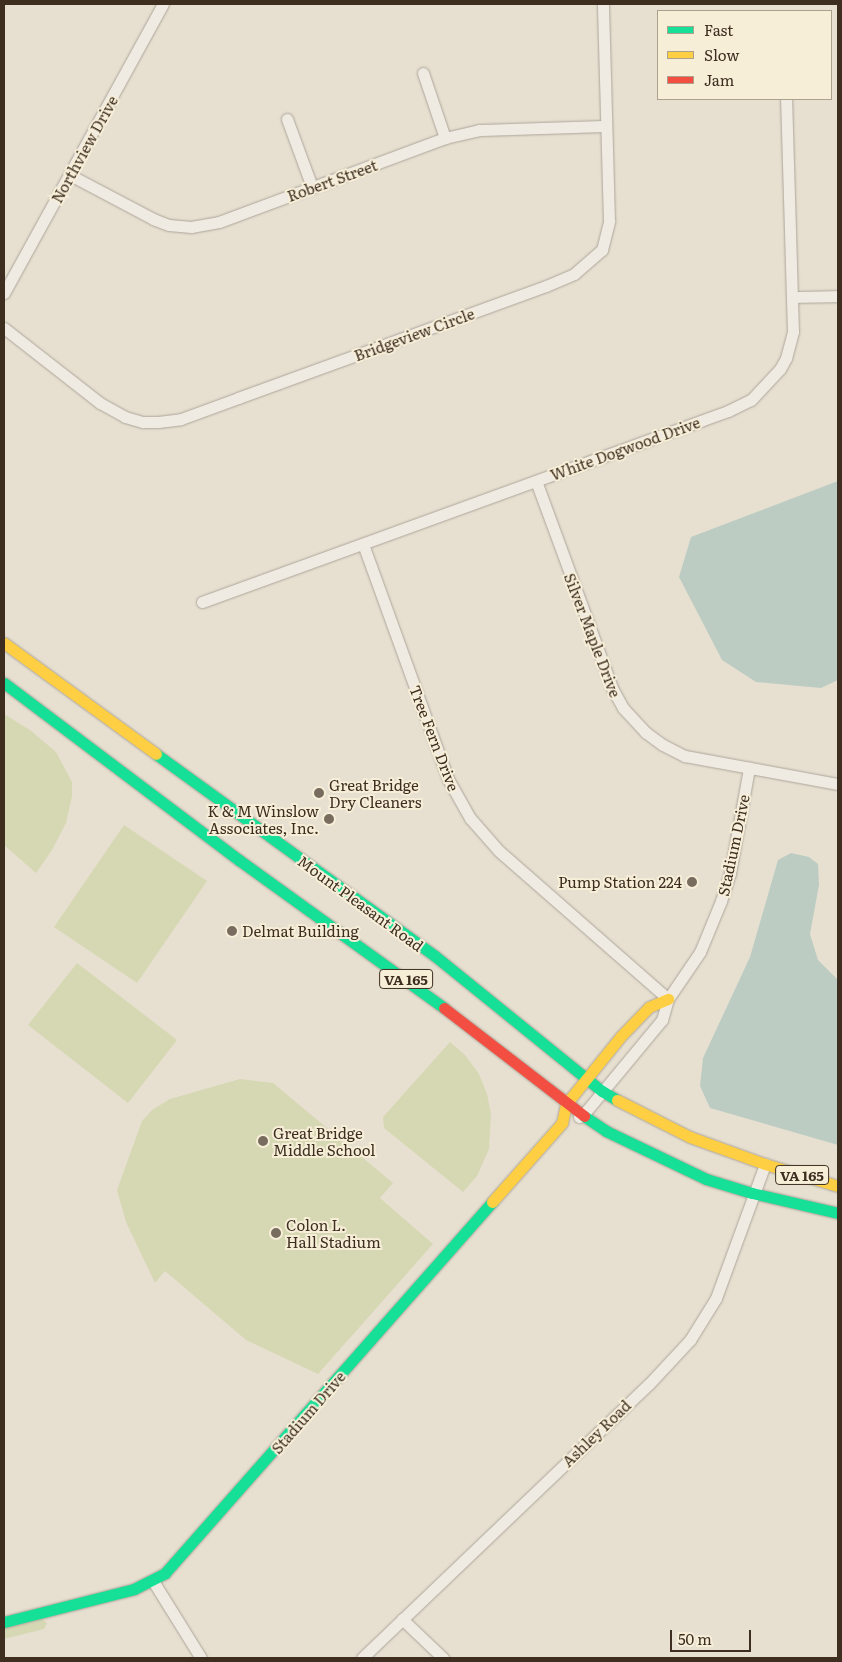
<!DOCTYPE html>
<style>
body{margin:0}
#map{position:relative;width:842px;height:1662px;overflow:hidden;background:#e7e0d1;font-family:Literata,serif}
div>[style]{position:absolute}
.green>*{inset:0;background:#d6d7b3}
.water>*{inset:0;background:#bcccc2}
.roads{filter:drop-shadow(0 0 1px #ada599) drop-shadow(0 0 1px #ada599)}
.street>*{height:11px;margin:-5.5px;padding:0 5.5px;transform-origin:5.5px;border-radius:5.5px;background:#efebe3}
.fast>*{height:11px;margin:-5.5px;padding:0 5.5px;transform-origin:5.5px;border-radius:5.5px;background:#16e098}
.slow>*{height:11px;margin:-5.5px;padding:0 5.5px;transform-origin:5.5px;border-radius:5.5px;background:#ffcf43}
.jam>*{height:11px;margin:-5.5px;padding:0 5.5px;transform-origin:5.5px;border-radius:5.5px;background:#f24e42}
.dots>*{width:14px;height:14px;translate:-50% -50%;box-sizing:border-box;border:2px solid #f7eed8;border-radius:50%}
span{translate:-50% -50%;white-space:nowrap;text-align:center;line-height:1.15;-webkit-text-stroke:4px #f7eed8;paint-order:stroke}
.shield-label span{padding:1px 4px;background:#f7eed8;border:1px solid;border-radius:4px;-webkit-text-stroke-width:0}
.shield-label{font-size:14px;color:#3d2e20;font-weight:700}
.street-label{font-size:15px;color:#3d2e20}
.poi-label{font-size:15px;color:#3d2e20}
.left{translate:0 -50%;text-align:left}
.right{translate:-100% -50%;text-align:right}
.frame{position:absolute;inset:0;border:5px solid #3d2e20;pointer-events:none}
.legend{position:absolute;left:657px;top:10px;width:175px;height:90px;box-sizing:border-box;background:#f7eed8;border:1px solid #ada18e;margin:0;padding:6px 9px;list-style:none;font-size:15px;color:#3d2e20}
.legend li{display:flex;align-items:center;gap:10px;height:25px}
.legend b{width:25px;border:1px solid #ada18e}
.scale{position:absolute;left:670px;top:1630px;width:81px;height:22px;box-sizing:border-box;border:2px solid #3d2e20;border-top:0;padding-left:6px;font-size:15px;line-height:18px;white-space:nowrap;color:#3d2e20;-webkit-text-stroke:4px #f7eed8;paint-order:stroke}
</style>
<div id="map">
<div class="green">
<div style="clip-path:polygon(4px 714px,30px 730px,56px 752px,72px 782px,72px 796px,66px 823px,52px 850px,36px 873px,4px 845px)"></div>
<div style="clip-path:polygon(124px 825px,207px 881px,137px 983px,54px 927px)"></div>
<div style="clip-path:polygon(77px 963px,177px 1040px,128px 1103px,28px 1025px)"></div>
<div style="clip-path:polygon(450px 1042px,465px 1055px,479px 1074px,487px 1094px,491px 1114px,489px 1149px,477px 1176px,463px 1192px,384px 1128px,383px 1117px)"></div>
<div style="clip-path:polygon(240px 1079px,273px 1083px,393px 1183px,380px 1198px,433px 1244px,318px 1374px,246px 1340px,165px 1271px,155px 1283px,126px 1222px,117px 1190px,142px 1121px,152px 1110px,170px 1099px)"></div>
<div style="clip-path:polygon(42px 1619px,47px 1623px,44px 1629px,4px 1639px,4px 1628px)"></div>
</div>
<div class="water">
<div style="clip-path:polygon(838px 481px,838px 680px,821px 688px,756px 682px,722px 660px,679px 577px,691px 537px)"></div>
<div style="clip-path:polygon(791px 853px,809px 857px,818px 864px,819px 885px,810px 934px,818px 960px,838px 980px,838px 1145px,710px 1108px,700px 1086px,703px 1058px,750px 957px,778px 860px)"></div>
</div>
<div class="roads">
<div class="street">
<div style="left:423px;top:73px;width:69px;rotate:71.3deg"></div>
<div style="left:287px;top:119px;width:72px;rotate:69.8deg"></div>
<div style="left:70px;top:175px;width:94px;rotate:27.9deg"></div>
<div style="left:153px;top:219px;width:17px;rotate:21deg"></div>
<div style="left:169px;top:225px;width:22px;rotate:5deg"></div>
<div style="left:191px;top:227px;width:28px;rotate:-10deg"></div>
<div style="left:219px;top:222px;width:241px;rotate:-20.4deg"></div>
<div style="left:445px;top:138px;width:35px;rotate:-13deg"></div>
<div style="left:479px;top:130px;width:127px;rotate:-1.8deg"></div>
<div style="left:4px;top:293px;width:330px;rotate:-61.2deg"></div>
<div style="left:794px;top:297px;width:44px;rotate:-1.3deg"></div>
<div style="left:4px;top:328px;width:122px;rotate:38deg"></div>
<div style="left:100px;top:403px;width:29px;rotate:29deg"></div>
<div style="left:125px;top:417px;width:19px;rotate:16deg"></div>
<div style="left:143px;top:422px;width:15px"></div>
<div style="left:158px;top:422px;width:23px;rotate:-7deg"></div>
<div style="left:181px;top:419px;width:61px;rotate:-20.2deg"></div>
<div style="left:238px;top:398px;width:328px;rotate:-20deg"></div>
<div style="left:546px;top:286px;width:30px;rotate:-23deg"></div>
<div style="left:574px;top:274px;width:37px;rotate:-41deg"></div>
<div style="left:602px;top:250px;width:30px;rotate:-76deg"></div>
<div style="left:609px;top:221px;width:217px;rotate:-91.6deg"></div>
<div style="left:536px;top:481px;width:221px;rotate:69.8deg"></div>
<div style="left:612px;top:688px;width:23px;rotate:61deg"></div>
<div style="left:623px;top:708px;width:33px;rotate:47deg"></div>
<div style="left:645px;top:732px;width:22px;rotate:36deg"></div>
<div style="left:663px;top:745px;width:25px;rotate:27deg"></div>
<div style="left:685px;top:756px;width:156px;rotate:10.4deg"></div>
<div style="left:363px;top:544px;width:250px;rotate:70.1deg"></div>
<div style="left:448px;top:779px;width:45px;rotate:60.6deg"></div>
<div style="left:470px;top:818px;width:44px;rotate:48.7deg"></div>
<div style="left:499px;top:851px;width:225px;rotate:41.2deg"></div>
<div style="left:202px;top:602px;width:560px;rotate:-19.96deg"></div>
<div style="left:728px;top:411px;width:25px;rotate:-26deg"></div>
<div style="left:751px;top:400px;width:42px;rotate:-46.9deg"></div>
<div style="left:780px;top:369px;width:13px;rotate:-61deg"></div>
<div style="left:786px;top:358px;width:27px;rotate:-75deg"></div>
<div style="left:793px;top:332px;width:233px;rotate:-91.7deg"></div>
<div style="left:579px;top:1117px;width:4px;rotate:-27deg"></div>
<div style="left:583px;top:1115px;width:124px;rotate:-50.3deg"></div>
<div style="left:662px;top:1020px;width:22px;rotate:-74deg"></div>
<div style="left:668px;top:999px;width:57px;rotate:-55.8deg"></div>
<div style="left:700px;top:952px;width:55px;rotate:-67.6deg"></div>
<div style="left:721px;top:901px;width:29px;rotate:-72deg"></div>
<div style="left:730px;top:873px;width:107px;rotate:-79.7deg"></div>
<div style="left:153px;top:1581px;width:91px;rotate:58.1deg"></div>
<div style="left:402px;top:1619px;width:57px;rotate:43.6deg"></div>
<div style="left:362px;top:1658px;width:397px;rotate:-43.7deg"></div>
<div style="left:649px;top:1384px;width:60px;rotate:-47deg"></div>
<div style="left:690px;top:1340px;width:49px;rotate:-58.2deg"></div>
<div style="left:716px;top:1298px;width:143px;rotate:-69.9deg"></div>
</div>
<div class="fast">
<div style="left:4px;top:683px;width:294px;rotate:37deg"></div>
<div style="left:239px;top:860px;width:253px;rotate:35.8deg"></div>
<div style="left:156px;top:754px;width:344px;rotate:35.9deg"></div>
<div style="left:435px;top:956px;width:215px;rotate:39deg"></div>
<div style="left:602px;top:1091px;width:17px;rotate:31deg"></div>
<div style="left:584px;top:1116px;width:27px;rotate:34deg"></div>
<div style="left:606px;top:1131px;width:111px;rotate:25.6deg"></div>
<div style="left:706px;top:1179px;width:48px;rotate:16.9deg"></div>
<div style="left:752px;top:1193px;width:88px;rotate:13.1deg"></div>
<div style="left:4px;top:1622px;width:134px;rotate:-14.2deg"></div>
<div style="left:134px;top:1589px;width:35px;rotate:-27deg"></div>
<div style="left:165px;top:1573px;width:495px;rotate:-48.6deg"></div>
</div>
<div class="slow">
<div style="left:4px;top:643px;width:188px;rotate:36.1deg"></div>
<div style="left:617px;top:1100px;width:82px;rotate:26.9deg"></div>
<div style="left:690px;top:1137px;width:80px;rotate:19.8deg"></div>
<div style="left:765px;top:1164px;width:76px;rotate:16.8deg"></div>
<div style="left:492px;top:1202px;width:106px;rotate:-48.5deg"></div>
<div style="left:562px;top:1123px;width:19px;rotate:-78deg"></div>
<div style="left:566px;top:1104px;width:87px;rotate:-51deg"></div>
<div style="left:621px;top:1036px;width:40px;rotate:-46deg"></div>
<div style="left:649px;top:1007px;width:21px;rotate:-23deg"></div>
</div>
<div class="jam">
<div style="left:444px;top:1008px;width:177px;rotate:37.6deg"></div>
</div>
</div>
<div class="dots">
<div style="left:319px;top:793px;background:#786c5e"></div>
<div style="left:329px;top:819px;background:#786c5e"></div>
<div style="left:692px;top:882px;background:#786c5e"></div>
<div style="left:232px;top:931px;background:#786c5e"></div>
<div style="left:263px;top:1141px;background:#786c5e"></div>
<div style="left:276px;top:1233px;background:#786c5e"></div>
</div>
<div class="shield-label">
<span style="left:406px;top:979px">VA 165</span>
<span style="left:802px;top:1175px">VA 165</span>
</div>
<div class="street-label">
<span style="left:84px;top:149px;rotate:-61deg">Northview Drive</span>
<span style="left:332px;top:180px;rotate:-20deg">Robert Street</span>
<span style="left:414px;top:334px;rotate:-20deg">Bridgeview Circle</span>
<span style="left:625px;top:448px;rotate:-20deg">White Dogwood Drive</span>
<span style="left:593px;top:635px;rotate:69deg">Silver Maple Drive</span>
<span style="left:435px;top:738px;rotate:69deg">Tree Fern Drive</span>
<span style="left:733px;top:845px;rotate:-78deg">Stadium Drive</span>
<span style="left:361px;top:903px;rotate:36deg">Mount Pleasant Road</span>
<span style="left:308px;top:1412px;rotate:-49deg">Stadium Drive</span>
<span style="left:596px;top:1433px;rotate:-44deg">Ashley Road</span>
</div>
<div class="poi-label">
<span class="left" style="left:329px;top:793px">Great Bridge<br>Dry Cleaners</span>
<span class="right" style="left:319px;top:819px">K &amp; M Winslow<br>Associates, Inc.</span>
<span class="right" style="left:682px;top:882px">Pump Station 224</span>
<span class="left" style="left:242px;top:931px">Delmat Building</span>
<span class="left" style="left:273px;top:1141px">Great Bridge<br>Middle School</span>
<span class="left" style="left:286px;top:1233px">Colon L.<br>Hall Stadium</span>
</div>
<div class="frame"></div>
<ul class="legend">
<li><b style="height:6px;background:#16e098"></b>Fast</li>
<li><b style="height:6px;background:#ffcf43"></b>Slow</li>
<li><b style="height:6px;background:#f24e42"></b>Jam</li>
</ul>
<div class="scale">50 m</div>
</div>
